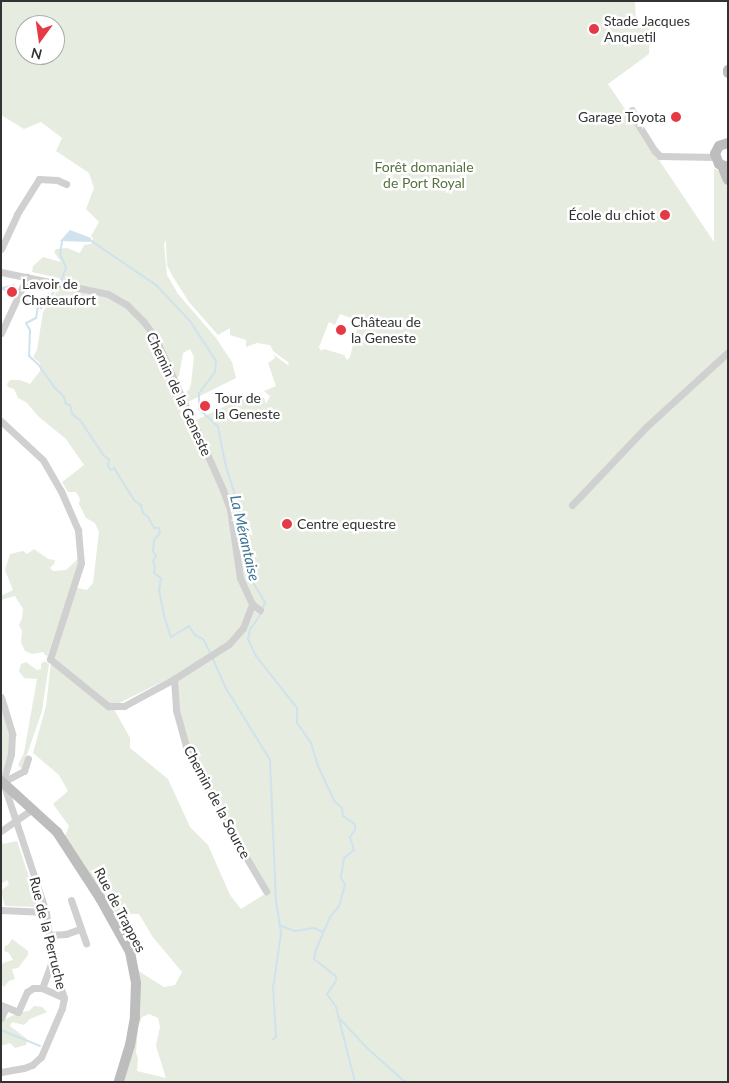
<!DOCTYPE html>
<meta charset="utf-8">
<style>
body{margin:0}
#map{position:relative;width:729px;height:1083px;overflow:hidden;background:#fff;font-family:Lato,sans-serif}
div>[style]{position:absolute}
.green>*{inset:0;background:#e6ecdf}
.water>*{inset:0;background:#cfe2ee}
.stream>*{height:2px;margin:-1px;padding:0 1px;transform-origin:1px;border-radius:1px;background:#cfe2ee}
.street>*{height:7px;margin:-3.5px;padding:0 3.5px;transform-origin:3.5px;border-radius:3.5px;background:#d0d0d0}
.secondary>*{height:10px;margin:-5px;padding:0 5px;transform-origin:5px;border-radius:5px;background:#bdbdbd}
.dots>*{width:14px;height:14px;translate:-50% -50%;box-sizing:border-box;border:2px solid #fff;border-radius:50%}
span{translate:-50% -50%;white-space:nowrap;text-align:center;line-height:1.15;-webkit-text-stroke:5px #fff;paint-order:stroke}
.poi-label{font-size:14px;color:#333}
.left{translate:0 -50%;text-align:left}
.right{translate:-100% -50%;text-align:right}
.park-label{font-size:14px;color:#56703f}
.street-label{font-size:14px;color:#333}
.water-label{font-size:15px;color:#3f7597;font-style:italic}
.frame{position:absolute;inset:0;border:2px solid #333;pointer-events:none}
.north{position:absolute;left:15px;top:15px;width:50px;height:50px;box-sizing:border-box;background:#fff;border:1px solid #adadad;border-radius:50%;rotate:194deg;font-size:14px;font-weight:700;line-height:20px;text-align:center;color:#333}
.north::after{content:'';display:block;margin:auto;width:18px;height:22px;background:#e63946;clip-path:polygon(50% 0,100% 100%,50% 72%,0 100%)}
</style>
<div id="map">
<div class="green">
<div style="clip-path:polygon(evenodd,1px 1px,635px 1px,636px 23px,650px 24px,649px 54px,608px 84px,714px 242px,714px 168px,721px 173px,726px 182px,728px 193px,728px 1082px,121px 1082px,137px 970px,164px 987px,175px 985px,182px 972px,152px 936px,139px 914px,116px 914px,65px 836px,69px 826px,53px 804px,68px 791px,59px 775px,33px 753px,46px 706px,51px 662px,114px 709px,130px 738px,130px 748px,168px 779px,190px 827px,208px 845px,230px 895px,241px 909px,268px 892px,190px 751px,178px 705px,174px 682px,230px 646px,252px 607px,265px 613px,255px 603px,240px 572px,232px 511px,194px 421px,238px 400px,257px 395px,264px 398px,266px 404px,270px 396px,264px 391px,276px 386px,268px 363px,275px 358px,274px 355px,289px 366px,288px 362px,273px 351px,270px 345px,257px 343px,246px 347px,246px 340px,230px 335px,230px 328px,218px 335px,189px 302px,173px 277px,167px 265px,166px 240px,164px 244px,167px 275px,178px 294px,216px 338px,232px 362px,236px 378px,186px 403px,182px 394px,189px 390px,191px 384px,194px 357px,190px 349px,183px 353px,179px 376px,176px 379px,131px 305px,60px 281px,59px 278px,32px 272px,33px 266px,43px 257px,61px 262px,54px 252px,56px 249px,67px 248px,80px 253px,84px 245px,91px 244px,93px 239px,91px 236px,99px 222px,86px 209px,94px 188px,89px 173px,56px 151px,62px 138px,41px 122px,24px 129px,1px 115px,1px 1px,25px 25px,55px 25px,55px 55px,25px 55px,25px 25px,1px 1px,340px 314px,359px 321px,350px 357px,347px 360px,344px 355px,324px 349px,321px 351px,319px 347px,329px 322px,335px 325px,340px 314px,1px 1px,149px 1014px,158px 1018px,160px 1027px,156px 1046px,166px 1078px,137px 1071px,138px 1058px,136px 1053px,138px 1027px,142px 1017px,149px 1014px)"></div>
<div style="clip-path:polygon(61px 285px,106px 295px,129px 309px,150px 332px,184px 405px,181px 407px,180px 415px,184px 421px,192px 423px,227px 505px,250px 605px,240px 628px,228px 643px,182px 672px,113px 706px,109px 705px,52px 659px,74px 587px,87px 590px,93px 583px,99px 532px,95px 523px,86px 518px,79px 504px,80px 499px,76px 492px,68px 492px,62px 482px,84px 465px,66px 439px,39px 417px,26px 402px,18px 398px,14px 389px,8px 387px,7px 384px,10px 380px,20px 380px,30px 384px,40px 371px,40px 363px,33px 357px,37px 350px,43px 312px)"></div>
<div style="clip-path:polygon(34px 549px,48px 559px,55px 560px,54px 564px,50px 568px,53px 571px,66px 570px,78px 559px,80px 563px,47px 657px,43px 652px,32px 654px,25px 651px,21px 642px,22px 631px,19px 625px,22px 618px,23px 609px,15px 596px,1px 600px,1px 596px,13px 590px,5px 570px,10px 554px,23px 551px,27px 554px)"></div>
<div style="clip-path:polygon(44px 661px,49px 664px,42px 711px,22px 769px,18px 765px,24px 753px,37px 679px,24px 678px,19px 671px,21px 664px,26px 662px,37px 670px,41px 669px,41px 664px)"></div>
<div style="clip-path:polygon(1px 705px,9px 725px,10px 748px,2px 775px)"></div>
<div style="clip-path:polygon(1px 838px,3px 844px,17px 841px,39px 907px,5px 906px,1px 891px,9px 884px,7px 880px,1px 884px)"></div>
<div style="clip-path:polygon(12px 939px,28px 951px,28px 955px,18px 968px,12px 969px,15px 979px,9px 981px,4px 987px,1px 984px,1px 967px,3px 963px,13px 960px,9px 953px,4px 951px,5px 946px,8px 945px)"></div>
<div style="clip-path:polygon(34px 1006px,42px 1007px,47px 1012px,30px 1019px,24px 1025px,12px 1022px,10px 1026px,27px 1039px,26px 1045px,15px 1048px,10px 1043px,1px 1046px,1px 1021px,20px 1012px,29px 1011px)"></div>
</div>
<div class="water">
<div style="clip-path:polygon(70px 230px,91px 238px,90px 242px,60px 241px)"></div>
</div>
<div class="stream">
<div style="left:90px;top:240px;width:80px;rotate:34.3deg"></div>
<div style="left:156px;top:285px;width:50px;rotate:46.6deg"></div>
<div style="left:190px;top:321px;width:48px;rotate:57deg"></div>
<div style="left:216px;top:361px;width:11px;rotate:95deg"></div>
<div style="left:215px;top:372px;width:26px;rotate:127deg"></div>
<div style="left:199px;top:393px;width:16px;rotate:90deg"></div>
<div style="left:199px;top:409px;width:26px;rotate:43deg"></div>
<div style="left:218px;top:427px;width:41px;rotate:78.7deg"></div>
<div style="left:226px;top:467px;width:42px;rotate:72deg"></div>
<div style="left:239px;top:507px;width:73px;rotate:80.5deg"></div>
<div style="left:251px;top:579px;width:27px;rotate:59deg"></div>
<div style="left:265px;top:602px;width:13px;rotate:108deg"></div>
<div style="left:261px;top:614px;width:19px;rotate:126deg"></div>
<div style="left:250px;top:629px;width:10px;rotate:101deg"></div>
<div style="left:248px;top:639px;width:19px;rotate:65deg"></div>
<div style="left:256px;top:656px;width:66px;rotate:51.7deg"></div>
<div style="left:297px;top:708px;width:15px;rotate:90deg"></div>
<div style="left:297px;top:723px;width:24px;rotate:55deg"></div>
<div style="left:311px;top:743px;width:24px;rotate:73deg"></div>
<div style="left:318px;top:766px;width:38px;rotate:65deg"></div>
<div style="left:334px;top:801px;width:11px;rotate:41deg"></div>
<div style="left:342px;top:808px;width:8px;rotate:83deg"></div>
<div style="left:343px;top:816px;width:14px;rotate:34deg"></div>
<div style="left:355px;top:824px;width:6px;rotate:90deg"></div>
<div style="left:355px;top:830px;width:9px;rotate:126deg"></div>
<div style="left:350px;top:837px;width:14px;rotate:73deg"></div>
<div style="left:354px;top:850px;width:13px;rotate:141deg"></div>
<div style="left:344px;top:858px;width:20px;rotate:99deg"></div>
<div style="left:341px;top:878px;width:8px;rotate:60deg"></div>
<div style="left:345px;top:885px;width:22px;rotate:106deg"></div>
<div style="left:339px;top:906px;width:14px;rotate:129deg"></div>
<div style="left:330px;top:917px;width:36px;rotate:113deg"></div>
<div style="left:316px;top:950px;width:9px;rotate:103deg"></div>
<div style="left:314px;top:959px;width:28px;rotate:38deg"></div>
<div style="left:336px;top:976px;width:5px;rotate:90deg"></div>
<div style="left:336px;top:981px;width:16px;rotate:125deg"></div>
<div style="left:327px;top:994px;width:16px;rotate:55deg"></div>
<div style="left:336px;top:1007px;width:77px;rotate:75.8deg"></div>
<div style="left:61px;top:283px;width:17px;rotate:-73deg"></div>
<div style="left:66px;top:267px;width:14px;rotate:-115deg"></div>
<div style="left:60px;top:254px;width:13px;rotate:-81deg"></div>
<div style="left:1px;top:288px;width:45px;rotate:26.6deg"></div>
<div style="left:41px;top:308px;width:27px;rotate:-51deg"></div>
<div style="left:2px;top:288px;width:12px;rotate:-14deg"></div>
<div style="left:38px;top:306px;width:12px;rotate:99deg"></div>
<div style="left:36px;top:318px;width:11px;rotate:153deg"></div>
<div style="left:26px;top:323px;width:8px;rotate:60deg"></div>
<div style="left:30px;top:330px;width:26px;rotate:92deg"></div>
<div style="left:29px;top:356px;width:12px;rotate:42deg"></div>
<div style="left:38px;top:364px;width:28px;rotate:55deg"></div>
<div style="left:54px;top:387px;width:14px;rotate:45deg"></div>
<div style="left:64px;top:397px;width:7px;rotate:74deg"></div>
<div style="left:66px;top:404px;width:4px;rotate:14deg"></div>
<div style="left:70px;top:405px;width:9px;rotate:77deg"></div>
<div style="left:72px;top:414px;width:10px;rotate:37deg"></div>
<div style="left:80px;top:420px;width:43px;rotate:56.3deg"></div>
<div style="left:104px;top:456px;width:6px;rotate:31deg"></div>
<div style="left:109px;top:459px;width:7px;rotate:98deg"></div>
<div style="left:108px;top:466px;width:5px;rotate:53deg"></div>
<div style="left:111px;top:470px;width:4px;rotate:-34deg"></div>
<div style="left:114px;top:468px;width:39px;rotate:58deg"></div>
<div style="left:135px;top:501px;width:7px;rotate:34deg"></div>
<div style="left:141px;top:505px;width:8px;rotate:76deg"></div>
<div style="left:143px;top:513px;width:6px;rotate:39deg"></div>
<div style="left:148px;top:517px;width:13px;rotate:61deg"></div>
<div style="left:154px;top:528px;width:5px"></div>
<div style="left:159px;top:528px;width:5px;rotate:79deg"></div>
<div style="left:160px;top:533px;width:9px;rotate:131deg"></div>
<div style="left:154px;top:540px;width:11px;rotate:95deg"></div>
<div style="left:153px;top:551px;width:6px;rotate:59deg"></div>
<div style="left:156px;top:556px;width:6px;rotate:121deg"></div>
<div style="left:153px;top:561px;width:5px;rotate:68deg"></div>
<div style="left:155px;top:566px;width:7px;rotate:98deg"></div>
<div style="left:154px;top:573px;width:9px;rotate:36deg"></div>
<div style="left:161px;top:578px;width:12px;rotate:99deg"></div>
<div style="left:159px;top:590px;width:26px;rotate:79deg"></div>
<div style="left:164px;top:616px;width:22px;rotate:72deg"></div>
<div style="left:171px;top:637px;width:21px;rotate:-31deg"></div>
<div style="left:189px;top:626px;width:11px;rotate:56deg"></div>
<div style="left:195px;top:635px;width:9px;rotate:27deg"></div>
<div style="left:203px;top:639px;width:15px;rotate:62deg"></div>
<div style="left:212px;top:657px;width:36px;rotate:66deg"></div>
<div style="left:227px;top:690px;width:82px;rotate:58.4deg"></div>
<div style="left:270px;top:760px;width:141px;rotate:87.6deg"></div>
<div style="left:276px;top:901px;width:33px;rotate:81deg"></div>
<div style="left:281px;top:934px;width:55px;rotate:98.4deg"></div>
<div style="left:273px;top:988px;width:49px;rotate:86.5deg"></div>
<div style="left:276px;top:1037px;width:5px;rotate:143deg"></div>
<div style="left:279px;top:925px;width:17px;rotate:21deg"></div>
<div style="left:295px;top:931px;width:19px;rotate:-9deg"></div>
<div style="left:314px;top:928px;width:10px;rotate:24deg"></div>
<div style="left:340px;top:1019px;width:40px;rotate:47deg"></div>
<div style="left:367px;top:1048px;width:51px;rotate:41.8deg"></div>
<div style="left:1px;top:1030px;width:42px;rotate:22.3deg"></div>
</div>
<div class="street">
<div style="left:632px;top:110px;width:12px;rotate:70deg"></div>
<div style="left:636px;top:121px;width:36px;rotate:58deg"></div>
<div style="left:655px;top:151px;width:7px;rotate:45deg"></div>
<div style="left:660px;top:156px;width:55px;rotate:1deg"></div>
<div style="left:1px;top:249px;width:38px;rotate:-65deg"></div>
<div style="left:17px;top:214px;width:41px;rotate:-57.8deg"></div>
<div style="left:39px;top:179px;width:18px;rotate:3deg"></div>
<div style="left:57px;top:180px;width:10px;rotate:24deg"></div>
<div style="left:1px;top:272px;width:109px;rotate:11.6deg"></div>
<div style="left:108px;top:294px;width:22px;rotate:30deg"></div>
<div style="left:127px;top:305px;width:23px;rotate:45deg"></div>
<div style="left:143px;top:321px;width:20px;rotate:53deg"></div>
<div style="left:155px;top:337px;width:167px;rotate:66deg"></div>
<div style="left:223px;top:490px;width:20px;rotate:70deg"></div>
<div style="left:230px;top:509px;width:70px;rotate:81.8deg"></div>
<div style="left:240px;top:578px;width:29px;rotate:65deg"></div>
<div style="left:252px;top:604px;width:10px;rotate:37deg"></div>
<div style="left:1px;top:333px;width:62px;rotate:-65.1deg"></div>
<div style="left:1px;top:421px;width:57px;rotate:42.9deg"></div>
<div style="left:43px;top:460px;width:36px;rotate:60deg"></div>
<div style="left:61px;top:491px;width:43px;rotate:66.4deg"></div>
<div style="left:78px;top:530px;width:33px;rotate:85deg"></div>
<div style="left:81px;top:563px;width:101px;rotate:107.9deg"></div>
<div style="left:50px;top:659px;width:75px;rotate:39deg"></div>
<div style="left:108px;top:706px;width:16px"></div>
<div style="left:124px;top:706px;width:57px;rotate:-28.4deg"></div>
<div style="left:174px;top:679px;width:65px;rotate:-32.5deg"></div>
<div style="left:229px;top:644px;width:21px;rotate:-49deg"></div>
<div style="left:243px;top:628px;width:26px;rotate:-69deg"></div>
<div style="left:572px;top:505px;width:108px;rotate:-46.5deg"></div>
<div style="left:646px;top:427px;width:111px;rotate:-42.4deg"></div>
<div style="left:174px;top:679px;width:31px;rotate:86deg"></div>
<div style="left:176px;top:710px;width:41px;rotate:74.6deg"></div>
<div style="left:187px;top:750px;width:85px;rotate:61.9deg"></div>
<div style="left:227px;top:825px;width:77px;rotate:59.4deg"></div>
<div style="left:1px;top:697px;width:39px;rotate:73deg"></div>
<div style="left:12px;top:734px;width:20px;rotate:93deg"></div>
<div style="left:11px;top:754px;width:29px;rotate:106deg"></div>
<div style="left:3px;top:782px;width:24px;rotate:-28deg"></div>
<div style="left:24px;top:771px;width:13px;rotate:-72deg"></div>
<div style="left:1px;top:831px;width:39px;rotate:-35deg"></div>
<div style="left:71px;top:900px;width:46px;rotate:70.8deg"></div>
<div style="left:1px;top:910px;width:45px;rotate:2.5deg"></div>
<div style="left:50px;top:935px;width:16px;rotate:-4deg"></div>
<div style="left:66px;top:934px;width:15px;rotate:-20deg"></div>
<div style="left:52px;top:961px;width:29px;rotate:110deg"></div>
<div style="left:42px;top:988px;width:24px;rotate:24deg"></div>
<div style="left:1px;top:1005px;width:18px;rotate:22deg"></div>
<div style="left:18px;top:1012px;width:22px;rotate:-66deg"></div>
<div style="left:27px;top:992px;width:7px;rotate:-34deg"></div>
<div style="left:33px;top:988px;width:9px"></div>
<div style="left:1px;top:1018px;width:12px;rotate:-66deg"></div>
<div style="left:1px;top:1072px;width:23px;rotate:-10deg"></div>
<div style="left:24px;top:1068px;width:9px;rotate:-21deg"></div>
<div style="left:32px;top:1065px;width:12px;rotate:-42deg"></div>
<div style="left:41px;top:1057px;width:53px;rotate:-66.8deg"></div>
<div style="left:62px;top:1008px;width:10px;rotate:-79deg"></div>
<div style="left:64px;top:998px;width:39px;rotate:-108deg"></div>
<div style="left:52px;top:961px;width:49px;rotate:-97deg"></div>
<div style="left:46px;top:912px;width:134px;rotate:-108.3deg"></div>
</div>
<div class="secondary">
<div style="left:728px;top:70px;width:3px;rotate:90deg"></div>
<div style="left:728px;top:143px;width:9px;rotate:162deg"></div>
<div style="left:719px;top:146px;width:9px;rotate:117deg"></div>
<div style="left:715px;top:154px;width:11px;rotate:68deg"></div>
<div style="left:719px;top:164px;width:9px;rotate:18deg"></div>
<div style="left:722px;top:166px;width:15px;rotate:67deg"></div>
<div style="left:1px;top:781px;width:76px;rotate:42.3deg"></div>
<div style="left:57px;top:832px;width:79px;rotate:56.9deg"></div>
<div style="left:100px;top:898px;width:62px;rotate:60.9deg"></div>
<div style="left:130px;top:952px;width:32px;rotate:79deg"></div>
<div style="left:136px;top:983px;width:34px;rotate:92deg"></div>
<div style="left:135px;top:1017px;width:28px;rotate:100deg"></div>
<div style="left:130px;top:1045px;width:39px;rotate:107deg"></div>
</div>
<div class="dots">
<div style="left:594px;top:29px;background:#e63946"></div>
<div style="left:676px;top:117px;background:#e63946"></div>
<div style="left:665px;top:215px;background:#e63946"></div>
<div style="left:12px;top:292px;background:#e63946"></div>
<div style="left:341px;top:330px;background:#e63946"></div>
<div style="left:205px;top:406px;background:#e63946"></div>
<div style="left:287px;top:524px;background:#e63946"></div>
</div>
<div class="poi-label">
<span class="left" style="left:604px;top:29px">Stade Jacques<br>Anquetil</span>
<span class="right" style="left:666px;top:117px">Garage Toyota</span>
<span class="right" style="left:655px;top:215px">École du chiot</span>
<span class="left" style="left:22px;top:292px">Lavoir de<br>Chateaufort</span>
<span class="left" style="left:351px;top:330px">Château de<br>la Geneste</span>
<span class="left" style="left:215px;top:406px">Tour de<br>la Geneste</span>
<span class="left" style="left:297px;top:524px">Centre equestre</span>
</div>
<div class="park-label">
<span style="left:424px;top:175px">Forêt domaniale<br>de Port Royal</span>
</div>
<div class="street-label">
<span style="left:179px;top:394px;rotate:65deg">Chemin de la Geneste</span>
<span style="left:217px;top:802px;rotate:62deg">Chemin de la Source</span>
<span style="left:120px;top:910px;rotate:62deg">Rue de Trappes</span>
<span style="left:48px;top:933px;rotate:76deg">Rue de la Perruche</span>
</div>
<div class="water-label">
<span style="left:245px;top:538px;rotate:77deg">La Mérantaise</span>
</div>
<div class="frame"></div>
<div class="north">N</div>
</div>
